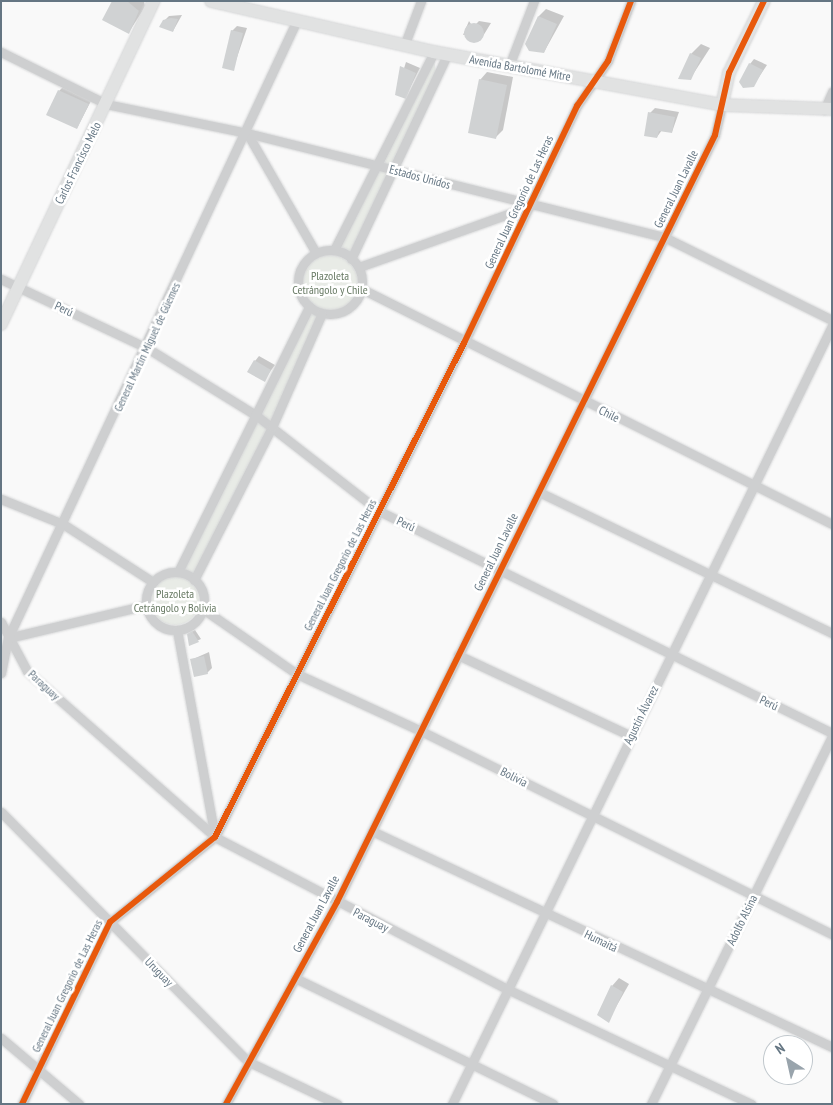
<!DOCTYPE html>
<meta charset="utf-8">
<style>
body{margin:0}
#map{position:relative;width:833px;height:1105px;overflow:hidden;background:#f9f9f9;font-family:"PT Sans Narrow",sans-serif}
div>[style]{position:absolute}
.green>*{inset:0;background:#e8ebe6}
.round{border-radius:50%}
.shadow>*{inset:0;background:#0003}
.building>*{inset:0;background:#d0d2d3}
.roads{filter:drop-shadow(0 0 1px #d5d6d7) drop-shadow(0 0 1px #d5d6d7)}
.street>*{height:9px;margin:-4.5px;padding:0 4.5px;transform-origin:4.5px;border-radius:4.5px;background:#cecfd0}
.street>.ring{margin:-4.5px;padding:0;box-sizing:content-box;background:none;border:9px solid #cecfd0;border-radius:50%}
.secondary>*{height:12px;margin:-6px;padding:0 6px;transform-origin:6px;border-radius:6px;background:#e1e2e2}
.cycleway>*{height:6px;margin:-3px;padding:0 3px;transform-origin:3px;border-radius:3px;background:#e8590c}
span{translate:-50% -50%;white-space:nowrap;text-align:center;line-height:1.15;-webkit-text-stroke:5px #fff;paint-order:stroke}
.street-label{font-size:12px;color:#657683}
.park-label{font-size:12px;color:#687a64}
.frame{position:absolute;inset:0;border:2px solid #657683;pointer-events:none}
.north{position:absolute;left:763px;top:1035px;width:50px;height:50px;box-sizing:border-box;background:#fff;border:1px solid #c1c8cd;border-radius:50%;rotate:325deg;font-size:14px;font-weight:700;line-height:20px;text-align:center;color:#657683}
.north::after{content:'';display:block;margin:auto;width:18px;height:22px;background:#99a4ac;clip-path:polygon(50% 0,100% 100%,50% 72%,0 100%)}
</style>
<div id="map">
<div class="green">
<div style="clip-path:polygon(434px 52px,436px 75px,351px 258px,334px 250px)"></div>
<div class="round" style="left:302px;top:255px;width:56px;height:56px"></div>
<div style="clip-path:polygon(309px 307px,322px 313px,194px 580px,178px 572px)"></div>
<div class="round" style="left:151px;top:577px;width:48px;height:48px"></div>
</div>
<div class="shadow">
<div style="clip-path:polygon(114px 1px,144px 1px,145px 7px,129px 32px)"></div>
<div style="clip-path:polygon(546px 9px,564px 16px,544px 52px,539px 16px)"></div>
<div style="clip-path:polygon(182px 15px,173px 31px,164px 21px,169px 16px)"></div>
<div style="clip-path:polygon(469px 21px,473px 27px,479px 21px,491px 23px,480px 41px,469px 40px,472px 34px,463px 35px)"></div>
<div style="clip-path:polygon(237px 26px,247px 28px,233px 69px,232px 31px)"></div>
<div style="clip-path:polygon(701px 44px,710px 48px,690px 79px,691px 54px)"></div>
<div style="clip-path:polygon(754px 59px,767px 65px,753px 86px,750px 64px)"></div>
<div style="clip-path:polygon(406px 62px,420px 68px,405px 98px,396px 94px)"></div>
<div style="clip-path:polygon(487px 72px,513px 77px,503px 130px,496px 137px,480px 80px)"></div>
<div style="clip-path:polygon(64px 86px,92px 99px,77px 128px,59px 91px)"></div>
<div style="clip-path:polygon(655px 108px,679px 112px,672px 132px,662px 130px,657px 137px,650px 113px)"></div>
<div style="clip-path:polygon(259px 356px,275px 365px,264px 380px,255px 361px)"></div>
<div style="clip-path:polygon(195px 630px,201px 639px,190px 644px,191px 632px)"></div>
<div style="clip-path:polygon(209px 652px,212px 668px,207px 673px,191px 660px)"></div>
<div style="clip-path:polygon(619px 978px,629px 984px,608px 1021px,612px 986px)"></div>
</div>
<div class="building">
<div style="clip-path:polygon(112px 1px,127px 1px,139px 11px,129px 34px,102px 20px)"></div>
<div style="clip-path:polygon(538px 16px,557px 24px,544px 53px,529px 51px,525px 44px)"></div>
<div style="clip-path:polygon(171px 18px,178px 19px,173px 32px,159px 27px,163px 20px)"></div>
<div class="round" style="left:464px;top:23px;width:20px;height:20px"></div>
<div style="clip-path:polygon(231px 30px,243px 33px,234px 71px,222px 68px)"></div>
<div style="clip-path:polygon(690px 53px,701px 58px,691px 80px,678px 79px)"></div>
<div style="clip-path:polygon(749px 63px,763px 70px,754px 87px,743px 88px,739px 82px)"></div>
<div style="clip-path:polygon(400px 66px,416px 73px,406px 99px,395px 95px)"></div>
<div style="clip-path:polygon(479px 79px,507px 85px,496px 139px,468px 133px)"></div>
<div style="clip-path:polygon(58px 90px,89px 104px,77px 129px,46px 115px)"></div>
<div style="clip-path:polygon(648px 112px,675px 117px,672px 133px,659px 131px,657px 138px,644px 136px)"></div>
<div style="clip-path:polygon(254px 360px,271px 370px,265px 382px,247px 372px)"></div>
<div style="clip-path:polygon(192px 631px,199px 642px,189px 646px,187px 634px)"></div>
<div style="clip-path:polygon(204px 656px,208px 674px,194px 677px,190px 659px)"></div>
<div style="clip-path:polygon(611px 985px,623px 992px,609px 1023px,597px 1015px)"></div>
</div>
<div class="roads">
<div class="street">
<div style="left:404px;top:46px;width:48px;rotate:-69.3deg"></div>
<div style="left:1px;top:52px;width:117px;rotate:26.3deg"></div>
<div style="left:106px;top:104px;width:144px;rotate:11.6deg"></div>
<div style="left:247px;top:133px;width:430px;rotate:14deg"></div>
<div style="left:664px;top:237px;width:187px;rotate:26.3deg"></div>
<div style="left:509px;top:66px;width:70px;rotate:-69deg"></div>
<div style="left:824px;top:110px;width:20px;rotate:-66deg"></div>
<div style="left:247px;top:133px;width:138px;rotate:60.1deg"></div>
<div class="ring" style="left:298px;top:250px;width:55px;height:55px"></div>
<div style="left:334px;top:250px;width:222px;rotate:-63.2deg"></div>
<div style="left:351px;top:259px;width:225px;rotate:-64.8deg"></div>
<div style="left:359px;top:267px;width:182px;rotate:-19.6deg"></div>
<div style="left:1px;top:279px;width:161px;rotate:25.3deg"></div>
<div style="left:147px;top:348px;width:129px;rotate:31.7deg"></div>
<div style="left:257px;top:416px;width:155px;rotate:37.9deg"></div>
<div style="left:379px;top:511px;width:504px;rotate:26.11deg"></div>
<div style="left:362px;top:289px;width:525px;rotate:26.57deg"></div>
<div style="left:539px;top:492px;width:325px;rotate:25.7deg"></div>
<div style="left:1px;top:499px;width:67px;rotate:22deg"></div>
<div style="left:63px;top:524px;width:107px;rotate:32.8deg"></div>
<div style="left:178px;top:572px;width:296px;rotate:-63.7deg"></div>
<div class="ring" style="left:146px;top:572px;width:49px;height:49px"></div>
<div style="left:194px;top:580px;width:172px;rotate:-63deg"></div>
<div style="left:272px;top:427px;width:124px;rotate:-66.3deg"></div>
<div style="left:203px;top:609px;width:114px;rotate:34.7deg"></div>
<div style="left:297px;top:674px;width:136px;rotate:24.7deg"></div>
<div style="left:421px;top:731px;width:458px;rotate:26.3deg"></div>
<div style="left:1px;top:622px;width:55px;rotate:62deg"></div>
<div style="left:27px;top:671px;width:251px;rotate:41.4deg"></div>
<div style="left:215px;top:837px;width:329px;rotate:27.5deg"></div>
<div style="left:507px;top:989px;width:270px;rotate:25.2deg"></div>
<div style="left:177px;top:630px;width:210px;rotate:79.6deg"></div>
<div style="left:8px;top:638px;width:142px;rotate:-13.4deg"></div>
<div style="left:458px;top:655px;width:191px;rotate:25.1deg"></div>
<div style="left:1px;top:673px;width:36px;rotate:-79deg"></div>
<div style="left:8px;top:638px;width:680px;rotate:-64.94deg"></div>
<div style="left:1px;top:812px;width:350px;rotate:45.3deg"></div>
<div style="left:247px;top:1061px;width:100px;rotate:25.5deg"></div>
<div style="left:372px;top:831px;width:508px;rotate:25.15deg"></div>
<div style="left:295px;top:978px;width:287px;rotate:26deg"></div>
<div style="left:1px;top:1038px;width:102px;rotate:40.2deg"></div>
<div style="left:22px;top:1104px;width:202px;rotate:-64.2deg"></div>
<div style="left:110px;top:922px;width:135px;rotate:-39deg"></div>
<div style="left:215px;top:837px;width:553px;rotate:-63.25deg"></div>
<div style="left:464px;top:343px;width:263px;rotate:-64.5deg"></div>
<div style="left:577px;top:106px;width:55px;rotate:-55.4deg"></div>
<div style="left:608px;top:61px;width:64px;rotate:-69deg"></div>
<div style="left:226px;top:1104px;width:230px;rotate:-61.2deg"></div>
<div style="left:337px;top:902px;width:855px;rotate:-63.76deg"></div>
<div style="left:715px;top:135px;width:31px;rotate:-77deg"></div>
<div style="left:452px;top:1104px;width:866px;rotate:-63.97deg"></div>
<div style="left:651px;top:1104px;width:410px;rotate:-63.8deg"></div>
</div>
<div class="secondary">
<div style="left:211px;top:1px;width:229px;rotate:12.9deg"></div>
<div style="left:434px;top:52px;width:293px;rotate:10.4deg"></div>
<div style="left:722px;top:105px;width:110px;rotate:2.1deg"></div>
<div style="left:722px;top:105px;width:33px;rotate:-78deg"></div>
<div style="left:729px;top:73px;width:80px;rotate:-64.1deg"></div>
<div style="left:1px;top:324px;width:357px;rotate:-64.7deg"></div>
</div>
</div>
<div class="cycleway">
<div style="left:22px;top:1104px;width:202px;rotate:-64.2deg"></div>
<div style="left:110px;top:922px;width:135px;rotate:-39deg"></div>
<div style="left:215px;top:837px;width:553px;rotate:-63.25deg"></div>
<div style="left:464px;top:343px;width:263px;rotate:-64.5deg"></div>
<div style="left:577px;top:106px;width:55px;rotate:-55.4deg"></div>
<div style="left:608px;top:61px;width:64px;rotate:-69deg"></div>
<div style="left:226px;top:1104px;width:230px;rotate:-61.2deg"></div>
<div style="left:337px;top:902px;width:855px;rotate:-63.76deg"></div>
<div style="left:715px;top:135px;width:64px;rotate:-77.3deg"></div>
<div style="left:729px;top:73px;width:80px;rotate:-64.1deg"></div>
</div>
<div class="street-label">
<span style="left:520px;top:68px;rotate:10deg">Avenida Bartolomé Mitre</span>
<span style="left:78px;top:163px;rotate:-64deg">Carlos Francisco Melo</span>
<span style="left:420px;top:177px;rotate:15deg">Estados Unidos</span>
<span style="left:676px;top:189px;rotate:-64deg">General Juan Lavalle</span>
<span style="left:519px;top:202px;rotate:-65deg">General Juan Gregorio de Las Heras</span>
<span style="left:64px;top:309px;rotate:25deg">Perú</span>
<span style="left:147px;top:347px;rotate:-65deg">General Martín Miguel de Güemes</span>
<span style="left:609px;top:414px;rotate:26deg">Chile</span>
<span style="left:406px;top:524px;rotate:25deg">Perú</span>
<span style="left:496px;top:552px;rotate:-64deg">General Juan Lavalle</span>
<span style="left:340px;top:565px;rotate:-63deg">General Juan Gregorio de Las Heras</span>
<span style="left:44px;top:685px;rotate:43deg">Paraguay</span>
<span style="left:769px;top:703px;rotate:25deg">Perú</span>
<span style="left:641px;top:715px;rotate:-64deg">Agustín Álvarez</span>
<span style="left:514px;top:777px;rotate:27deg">Bolivia</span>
<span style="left:316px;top:914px;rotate:-62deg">General Juan Lavalle</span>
<span style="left:371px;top:920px;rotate:27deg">Paraguay</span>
<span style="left:742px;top:920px;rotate:-64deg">Adolfo Alsina</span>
<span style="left:601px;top:941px;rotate:26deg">Humaitá</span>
<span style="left:159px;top:972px;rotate:46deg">Uruguay</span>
<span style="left:67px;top:986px;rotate:-64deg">General Juan Gregorio de Las Heras</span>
</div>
<div class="park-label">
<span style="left:330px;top:283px">Plazoleta<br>Cetrángolo y Chile</span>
<span style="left:175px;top:601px">Plazoleta<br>Cetrángolo y Bolivia</span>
</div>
<div class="frame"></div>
<div class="north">N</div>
</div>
